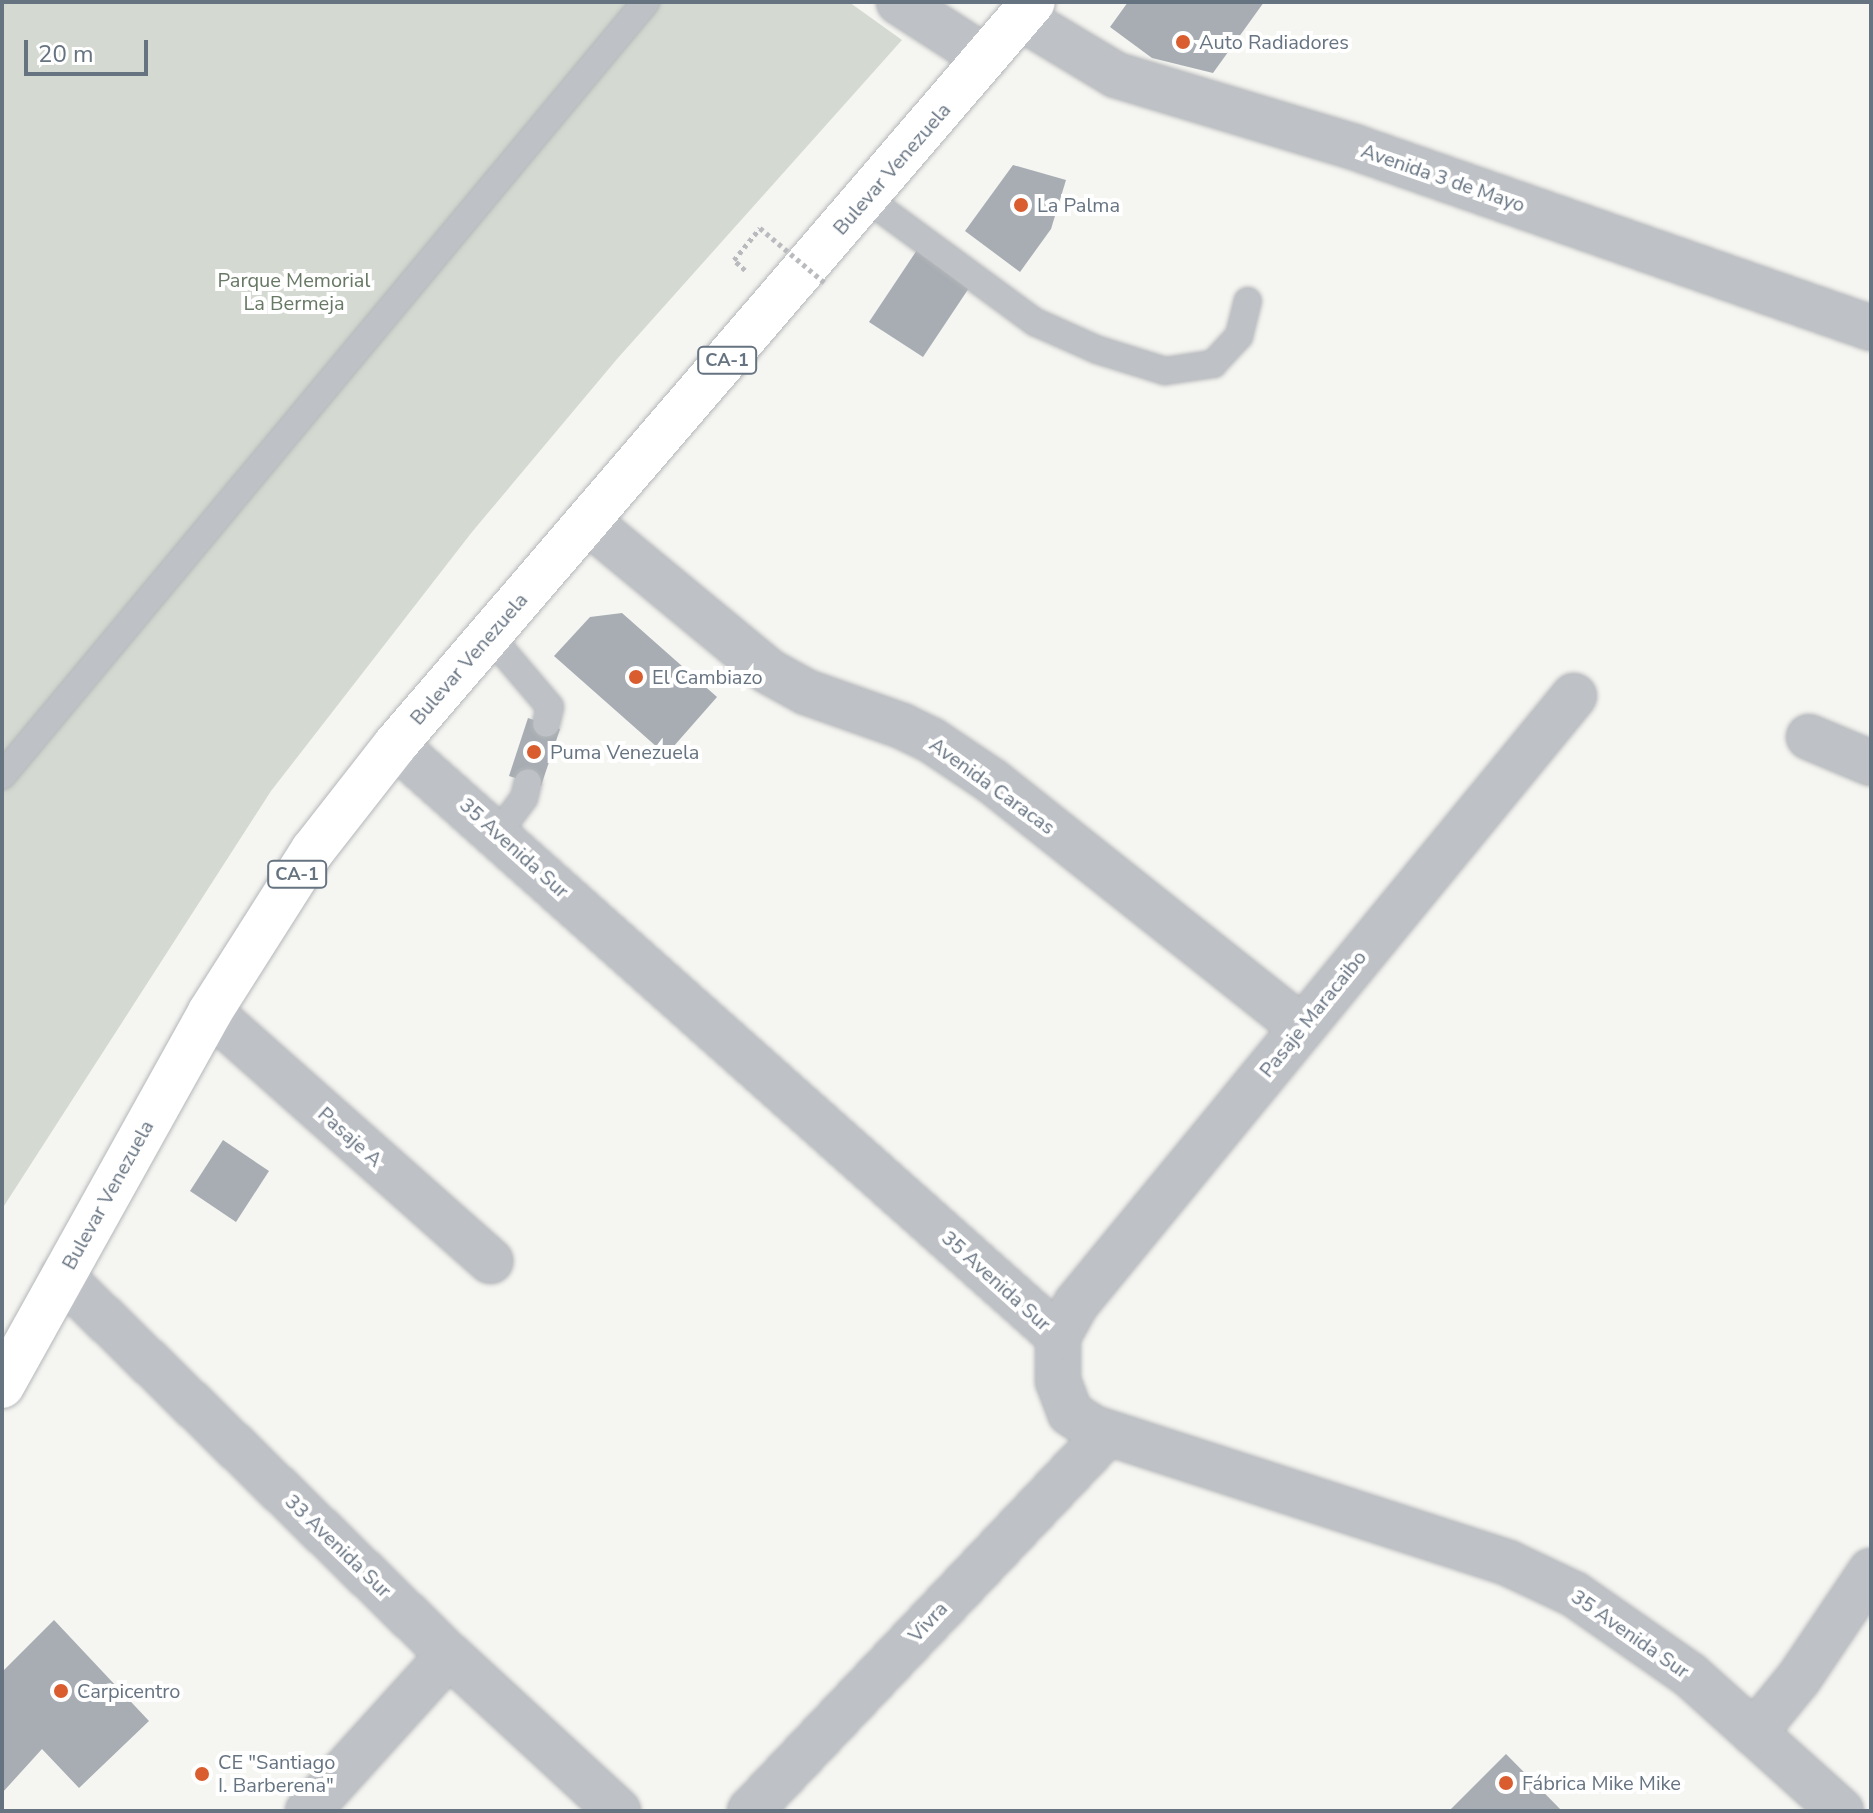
<!DOCTYPE html>
<meta charset="utf-8">
<style>
body{margin:0}
#map{position:relative;width:1873px;height:1813px;overflow:hidden;background:#f5f5f1;font-family:"Nunito Sans",sans-serif}
div>[style]{position:absolute}
.green>*{inset:0;background:#d4dad1}
.building>*{inset:0;background:#a7adb3}
.path>*{height:5px;margin-top:-2.5px;transform-origin:0;background:repeating-linear-gradient(90deg,#b8babd 0 4px,transparent 0 8px)}
.roads{filter:drop-shadow(0 0 2px #b3b6b9) drop-shadow(0 0 2px #b3b6b9)}
.lane>*{height:26px;margin:-13px;padding:0 13px;transform-origin:13px;border-radius:13px;background:#bec1c5}
.street>*{height:44px;margin:-22px;padding:0 22px;transform-origin:22px;border-radius:22px;background:#bec1c5}
.highway>*{height:44px;margin:-22px;padding:0 22px;transform-origin:22px;border-radius:22px;background:#fff}
.path-bridge>*{height:5px;margin-top:-2.5px;transform-origin:0;background:repeating-linear-gradient(90deg,#b8babd 0 4px,transparent 0 8px)}
.dots>*{width:22px;height:22px;translate:-50% -50%;box-sizing:border-box;border:4px solid #fff;border-radius:50%}
span{translate:-50% -50%;white-space:nowrap;text-align:center;line-height:1.15;-webkit-text-stroke:8px #fff;paint-order:stroke}
.shield-label span{padding:2px 6px;background:#fff;border:2px solid;border-radius:6px;-webkit-text-stroke-width:0}
.shield-label{font-size:18px;color:#667381;font-weight:700}
.poi-label{font-size:20px;color:#667381}
.left{translate:0 -50%;text-align:left}
.street-label{font-size:20px;color:#667381}
.park-label{font-size:20px;color:#677864}
.frame{position:absolute;inset:0;border:4px solid #667381;pointer-events:none}
.scale{position:absolute;left:24px;top:40px;width:124px;height:36px;box-sizing:border-box;border:4px solid #667381;border-top:0;padding-left:10px;font-size:24px;line-height:28px;white-space:nowrap;color:#667381;-webkit-text-stroke:6px #fff;paint-order:stroke}
</style>
<div id="map">
<div class="green">
<div style="clip-path:polygon(2px 2px,849px 2px,902px 40px,617px 359px,472px 532px,271px 791px,2px 1209px)"></div>
</div>
<div class="building">
<div style="clip-path:polygon(1128px 2px,1264px 2px,1213px 73px,1152px 58px,1110px 27px)"></div>
<div style="clip-path:polygon(1013px 165px,1066px 180px,1051px 229px,1020px 272px,965px 231px)"></div>
<div style="clip-path:polygon(917px 250px,971px 285px,923px 357px,869px 322px)"></div>
<div style="clip-path:polygon(622px 613px,717px 697px,666px 755px,554px 656px,590px 617px)"></div>
<div style="clip-path:polygon(528px 718px,560px 729px,541px 786px,509px 776px)"></div>
<div style="clip-path:polygon(223px 1140px,269px 1171px,236px 1222px,190px 1191px)"></div>
<div style="clip-path:polygon(54px 1620px,149px 1721px,79px 1788px,42px 1749px,2px 1793px,2px 1672px)"></div>
<div style="clip-path:polygon(1506px 1754px,1562px 1811px,1449px 1811px)"></div>
</div>
<div class="path">
<div style="left:745px;top:270px;width:15px;rotate:-138deg"></div>
<div style="left:734px;top:260px;width:41px;rotate:-50.9deg"></div>
</div>
<div class="roads">
<div class="lane">
<div style="left:866px;top:198px;width:210px;rotate:36.3deg"></div>
<div style="left:1035px;top:322px;width:69px;rotate:24deg"></div>
<div style="left:1098px;top:350px;width:70px;rotate:17.4deg"></div>
<div style="left:1165px;top:371px;width:49px;rotate:-8.3deg"></div>
<div style="left:1213px;top:364px;width:38px;rotate:-47deg"></div>
<div style="left:1239px;top:336px;width:36px;rotate:-76deg"></div>
<div style="left:489px;top:635px;width:94px;rotate:49.7deg"></div>
<div style="left:550px;top:707px;width:17px;rotate:103deg"></div>
<div style="left:2px;top:776px;width:1007px;rotate:-50.24deg"></div>
<div style="left:498px;top:833px;width:44px;rotate:-53.4deg"></div>
<div style="left:524px;top:798px;width:16px;rotate:-76deg"></div>
</div>
<div class="street">
<div style="left:899px;top:2px;width:103px;rotate:32.8deg"></div>
<div style="left:1021px;top:18px;width:111px;rotate:31deg"></div>
<div style="left:1116px;top:75px;width:249px;rotate:16.8deg"></div>
<div style="left:1354px;top:147px;width:548px;rotate:19.29deg"></div>
<div style="left:587px;top:521px;width:235px;rotate:39.6deg"></div>
<div style="left:768px;top:671px;width:43px;rotate:28.9deg"></div>
<div style="left:806px;top:692px;width:102px;rotate:19.5deg"></div>
<div style="left:902px;top:726px;width:32px;rotate:26deg"></div>
<div style="left:931px;top:740px;width:73px;rotate:33.9deg"></div>
<div style="left:992px;top:781px;width:396px;rotate:38.5deg"></div>
<div style="left:1574px;top:696px;width:786px;rotate:129.32deg"></div>
<div style="left:1076px;top:1304px;width:37px;rotate:119deg"></div>
<div style="left:1058px;top:1336px;width:45px;rotate:90deg"></div>
<div style="left:1058px;top:1381px;width:34px;rotate:69deg"></div>
<div style="left:1070px;top:1413px;width:27px;rotate:33deg"></div>
<div style="left:1093px;top:1428px;width:436px;rotate:18deg"></div>
<div style="left:1508px;top:1563px;width:73px;rotate:25.2deg"></div>
<div style="left:1574px;top:1594px;width:141px;rotate:34.9deg"></div>
<div style="left:1690px;top:1675px;width:203px;rotate:42deg"></div>
<div style="left:1809px;top:737px;width:67px;rotate:22.8deg"></div>
<div style="left:395px;top:745px;width:888px;rotate:41.71deg"></div>
<div style="left:210px;top:1012px;width:375px;rotate:41.6deg"></div>
<div style="left:62px;top:1277px;width:541px;rotate:44.33deg"></div>
<div style="left:449px;top:1655px;width:230px;rotate:42.7deg"></div>
<div style="left:1754px;top:1733px;width:71px;rotate:-50.7deg"></div>
<div style="left:1799px;top:1678px;width:129px;rotate:-56.1deg"></div>
<div style="left:308px;top:1811px;width:210px;rotate:-47.9deg"></div>
<div style="left:750px;top:1811px;width:519px;rotate:-46.56deg"></div>
</div>
<div class="highway">
<div style="left:2px;top:1386px;width:428px;rotate:-60.9deg"></div>
<div style="left:210px;top:1012px;width:192px;rotate:-57.6deg"></div>
<div style="left:313px;top:850px;width:133px;rotate:-52deg"></div>
<div style="left:395px;top:745px;width:979px;rotate:-49.35deg"></div>
</div>
</div>
<div class="path-bridge">
<div style="left:760px;top:228px;width:84px;rotate:40.2deg"></div>
</div>
<div class="dots">
<div style="left:1183px;top:42px;background:#d95d2e"></div>
<div style="left:1021px;top:205px;background:#d95d2e"></div>
<div style="left:636px;top:677px;background:#d95d2e"></div>
<div style="left:534px;top:752px;background:#d95d2e"></div>
<div style="left:61px;top:1691px;background:#d95d2e"></div>
<div style="left:202px;top:1774px;background:#d95d2e"></div>
<div style="left:1506px;top:1783px;background:#d95d2e"></div>
</div>
<div class="shield-label">
<span style="left:727px;top:360px">CA-1</span>
<span style="left:297px;top:874px">CA-1</span>
</div>
<div class="poi-label">
<span class="left" style="left:1199px;top:42px">Auto Radiadores</span>
<span class="left" style="left:1037px;top:205px">La Palma</span>
<span class="left" style="left:652px;top:677px">El Cambiazo</span>
<span class="left" style="left:550px;top:752px">Puma Venezuela</span>
<span class="left" style="left:77px;top:1691px">Carpicentro</span>
<span class="left" style="left:218px;top:1774px">CE "Santiago<br>I. Barberena"</span>
<span class="left" style="left:1522px;top:1783px">Fábrica Mike Mike</span>
</div>
<div class="street-label">
<span style="left:892px;top:169px;rotate:-49deg">Bulevar Venezuela</span>
<span style="left:1443px;top:178px;rotate:19deg">Avenida 3 de Mayo</span>
<span style="left:469px;top:659px;rotate:-49deg">Bulevar Venezuela</span>
<span style="left:992px;top:786px;rotate:36deg">Avenida Caracas</span>
<span style="left:514px;top:848px;rotate:42deg">35 Avenida Sur</span>
<span style="left:1313px;top:1014px;rotate:-51deg">Pasaje Maracaibo</span>
<span style="left:350px;top:1137px;rotate:42deg">Pasaje A</span>
<span style="left:108px;top:1195px;rotate:-61deg">Bulevar Venezuela</span>
<span style="left:996px;top:1281px;rotate:42deg">35 Avenida Sur</span>
<span style="left:338px;top:1546px;rotate:44deg">33 Avenida Sur</span>
<span style="left:928px;top:1622px;rotate:-47deg">Vivra</span>
<span style="left:1630px;top:1634px;rotate:35deg">35 Avenida Sur</span>
</div>
<div class="park-label">
<span style="left:294px;top:292px">Parque Memorial<br>La Bermeja</span>
</div>
<div class="frame"></div>
<div class="scale">20 m</div>
</div>
